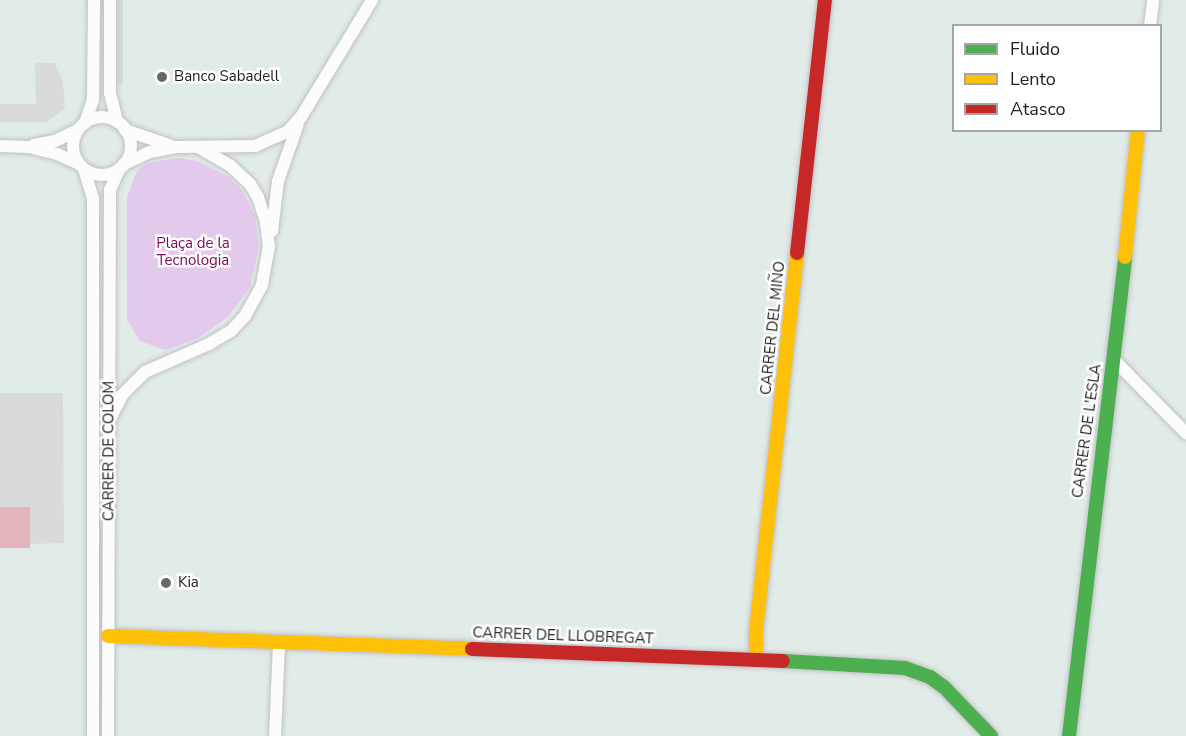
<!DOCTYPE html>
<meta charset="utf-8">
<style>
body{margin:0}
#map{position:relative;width:1186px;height:736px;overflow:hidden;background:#eaebf0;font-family:"Nunito Sans",sans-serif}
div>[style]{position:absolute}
.industrial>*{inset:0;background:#e1ebe8}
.grass>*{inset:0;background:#e3caed}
.pitch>*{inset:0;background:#e4b4bc}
.parking>*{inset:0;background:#d9dadc}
.roads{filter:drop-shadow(0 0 2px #c0c1c3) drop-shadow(0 0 2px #c0c1c3)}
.street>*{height:12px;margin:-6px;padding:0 6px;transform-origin:6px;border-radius:6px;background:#fcfcfd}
.street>.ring{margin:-6px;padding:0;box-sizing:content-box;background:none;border:12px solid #fcfcfd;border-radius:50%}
.fast>*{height:14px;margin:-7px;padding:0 7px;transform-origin:7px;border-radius:7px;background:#4caf50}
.slow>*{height:14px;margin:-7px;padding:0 7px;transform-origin:7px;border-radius:7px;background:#ffc107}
.jam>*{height:14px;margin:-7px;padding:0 7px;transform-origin:7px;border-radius:7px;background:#c62828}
.dots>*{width:16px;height:16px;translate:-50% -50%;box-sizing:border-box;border:3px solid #fff;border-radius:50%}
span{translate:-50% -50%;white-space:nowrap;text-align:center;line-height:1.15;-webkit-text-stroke:5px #fff;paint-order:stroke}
.poi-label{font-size:15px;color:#212121}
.left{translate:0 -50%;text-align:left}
.park-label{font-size:15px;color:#830c59}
.street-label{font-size:15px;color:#212121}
.legend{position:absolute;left:952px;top:24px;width:210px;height:108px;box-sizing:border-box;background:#fff;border:2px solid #a6a6a6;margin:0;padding:8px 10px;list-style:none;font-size:18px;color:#212121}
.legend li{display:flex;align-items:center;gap:12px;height:30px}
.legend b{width:30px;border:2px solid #a6a6a6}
</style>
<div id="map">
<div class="industrial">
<div style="clip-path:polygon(evenodd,0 0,1186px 0,1186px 736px,0 736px,0 0,954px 26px,1160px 26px,1160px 130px,954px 130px,954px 26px)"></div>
</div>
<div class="grass">
<div style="clip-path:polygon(179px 158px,197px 161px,228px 176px,242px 190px,255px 216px,259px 246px,250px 287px,228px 317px,198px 338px,165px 350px,140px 341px,127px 320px,127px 197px,137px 171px,147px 163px)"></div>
</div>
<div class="pitch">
<div style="clip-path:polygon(0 507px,30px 507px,30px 548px,0 548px)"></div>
</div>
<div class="parking">
<div style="clip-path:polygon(118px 0,123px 0,123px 83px,118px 86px)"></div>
<div style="clip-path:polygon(35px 63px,55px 63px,63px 82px,65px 108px,46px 122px,0 122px,0 104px,36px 104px)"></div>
<div style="clip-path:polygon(0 393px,63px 393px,64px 543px,30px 544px,30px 507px,0 507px)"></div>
</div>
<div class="roads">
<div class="street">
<div style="left:110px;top:0;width:93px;rotate:90deg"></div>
<div style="left:110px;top:93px;width:30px;rotate:76deg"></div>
<div style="left:1150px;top:26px;width:26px;rotate:-83deg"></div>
<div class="ring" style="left:73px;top:117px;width:46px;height:46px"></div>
<div style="left:85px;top:123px;width:24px;rotate:-71deg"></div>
<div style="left:93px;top:100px;width:100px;rotate:-89.4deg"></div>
<div style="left:125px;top:130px;width:50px;rotate:18.8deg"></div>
<div style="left:34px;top:145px;width:21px;rotate:-11deg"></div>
<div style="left:55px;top:141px;width:25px;rotate:-26deg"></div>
<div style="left:0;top:146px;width:29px;rotate:2deg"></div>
<div style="left:29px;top:147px;width:29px;rotate:14deg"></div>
<div style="left:57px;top:154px;width:24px;rotate:24deg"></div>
<div style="left:124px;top:164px;width:29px;rotate:-25deg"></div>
<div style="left:150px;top:152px;width:26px;rotate:-11deg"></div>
<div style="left:176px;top:147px;width:79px;rotate:-0.7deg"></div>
<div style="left:255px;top:146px;width:35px;rotate:-24deg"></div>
<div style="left:287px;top:132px;width:21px;rotate:-47deg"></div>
<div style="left:301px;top:117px;width:137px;rotate:-58.7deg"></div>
<div style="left:84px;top:169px;width:31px;rotate:73deg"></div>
<div style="left:93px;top:199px;width:537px;rotate:90deg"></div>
<div style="left:272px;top:231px;width:50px;rotate:-83.2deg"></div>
<div style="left:278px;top:181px;width:60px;rotate:-70.7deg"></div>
<div style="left:1114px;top:360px;width:103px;rotate:45.4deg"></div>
<div style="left:111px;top:417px;width:25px;rotate:-63deg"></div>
<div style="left:122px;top:395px;width:33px;rotate:-45deg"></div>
<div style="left:145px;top:372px;width:70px;rotate:-23.6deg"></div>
<div style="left:209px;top:344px;width:26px;rotate:-31deg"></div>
<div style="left:231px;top:331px;width:21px;rotate:-47deg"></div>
<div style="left:245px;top:316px;width:35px;rotate:-61deg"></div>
<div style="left:262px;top:285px;width:39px;rotate:-80deg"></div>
<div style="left:269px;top:247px;width:25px;rotate:-97deg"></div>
<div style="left:266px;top:222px;width:26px;rotate:-108deg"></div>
<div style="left:258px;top:197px;width:15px;rotate:-122deg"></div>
<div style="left:250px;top:184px;width:26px;rotate:-137deg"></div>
<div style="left:231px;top:166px;width:38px;rotate:-150deg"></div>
<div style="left:108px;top:736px;width:546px;rotate:-89.79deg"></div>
<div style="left:110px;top:190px;width:24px;rotate:-66deg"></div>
<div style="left:275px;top:736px;width:93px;rotate:-87.5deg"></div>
</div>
<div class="fast">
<div style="left:783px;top:661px;width:122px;rotate:3.3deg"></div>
<div style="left:905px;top:668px;width:27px;rotate:20deg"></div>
<div style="left:930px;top:677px;width:17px;rotate:36deg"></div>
<div style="left:944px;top:687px;width:68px;rotate:46.2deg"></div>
<div style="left:1069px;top:736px;width:482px;rotate:-83.3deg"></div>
</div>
<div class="slow">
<div style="left:1125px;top:257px;width:128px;rotate:-84.2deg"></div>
<div style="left:108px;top:636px;width:364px;rotate:2deg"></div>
<div style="left:756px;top:659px;width:28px;rotate:-90deg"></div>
<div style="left:756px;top:631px;width:380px;rotate:-83.8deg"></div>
</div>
<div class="jam">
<div style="left:797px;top:253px;width:255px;rotate:-83.7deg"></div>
<div style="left:472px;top:649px;width:311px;rotate:2.2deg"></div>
</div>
</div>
<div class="dots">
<div style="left:162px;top:77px;background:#676869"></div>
<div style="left:166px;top:583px;background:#676869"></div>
</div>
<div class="poi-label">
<span class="left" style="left:174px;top:77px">Banco Sabadell</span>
<span class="left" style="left:178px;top:583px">Kia</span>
</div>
<div class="park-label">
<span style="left:193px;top:252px">Plaça de la<br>Tecnologia</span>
</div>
<div class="street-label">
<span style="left:773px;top:328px;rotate:-84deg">CARRER DEL MIÑO</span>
<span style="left:1087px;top:431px;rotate:-82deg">CARRER DE L'ESLA</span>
<span style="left:109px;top:451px;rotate:-90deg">CARRER DE COLOM</span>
<span style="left:563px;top:636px;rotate:2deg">CARRER DEL LLOBREGAT</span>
</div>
<ul class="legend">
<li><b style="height:8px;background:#4caf50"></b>Fluido</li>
<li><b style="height:8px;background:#ffc107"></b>Lento</li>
<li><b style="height:8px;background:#c62828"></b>Atasco</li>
</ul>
</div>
